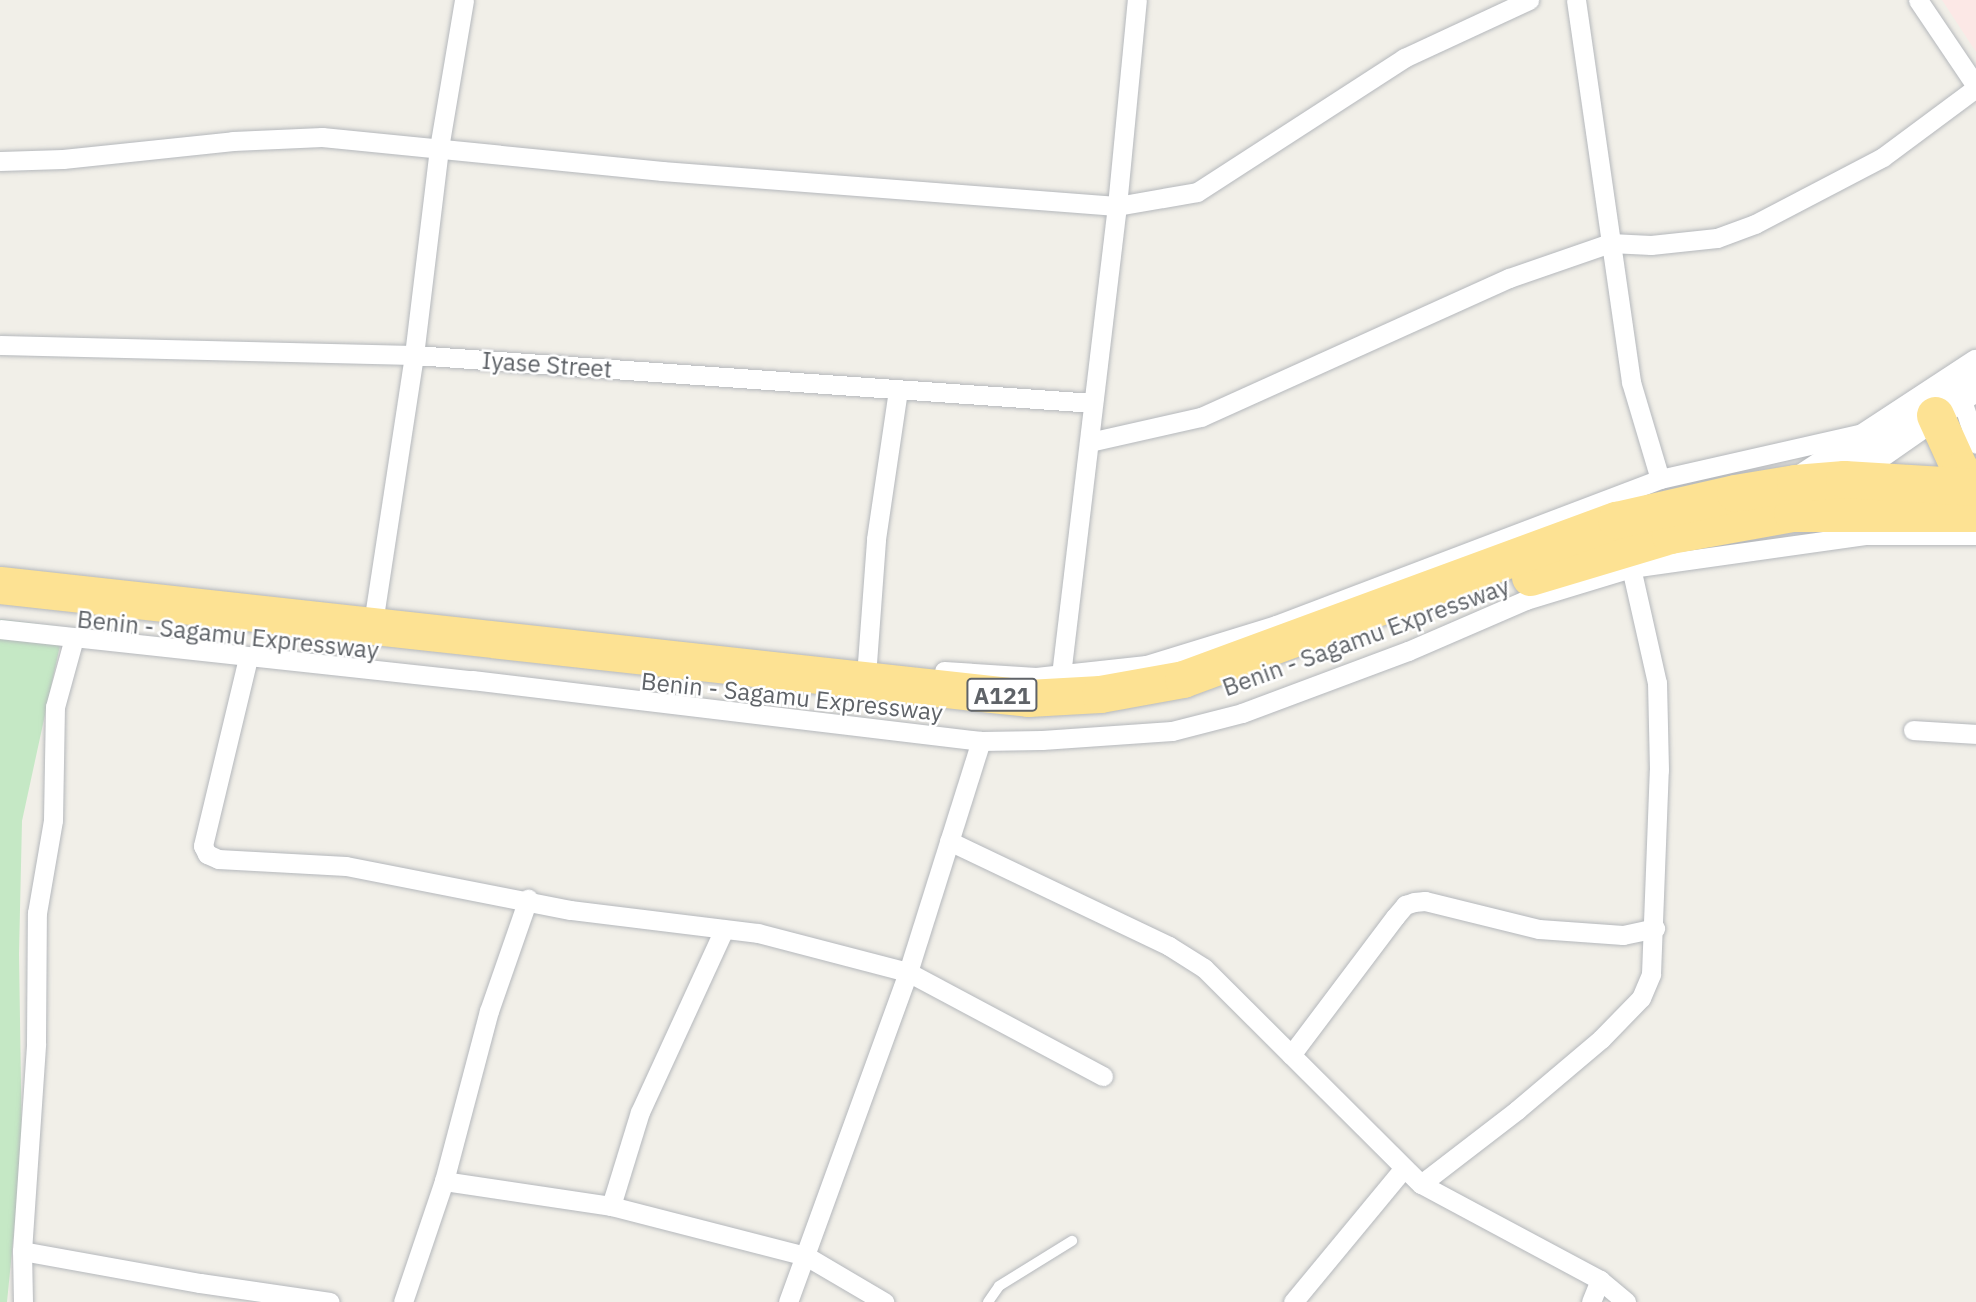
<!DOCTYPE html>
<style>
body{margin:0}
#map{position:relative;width:1976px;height:1302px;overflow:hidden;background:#f1efe8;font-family:"IBM Plex Sans",sans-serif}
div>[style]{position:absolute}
.medical>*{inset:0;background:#fce8e6}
.green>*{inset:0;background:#c5e8c5}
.roads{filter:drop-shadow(0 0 2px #b5b8bc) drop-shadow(0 0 2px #b5b8bc)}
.lane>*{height:10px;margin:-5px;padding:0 5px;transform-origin:5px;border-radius:5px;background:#fff}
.street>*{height:19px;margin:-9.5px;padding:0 9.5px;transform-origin:9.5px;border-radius:9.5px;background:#fff}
.secondary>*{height:28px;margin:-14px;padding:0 14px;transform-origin:14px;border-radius:14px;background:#fff}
.highway>*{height:37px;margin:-18.5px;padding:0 18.5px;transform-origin:18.5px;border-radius:18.5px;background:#fde293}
span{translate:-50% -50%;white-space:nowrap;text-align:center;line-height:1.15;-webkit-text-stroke:5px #fff;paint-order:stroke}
.shield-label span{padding:2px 5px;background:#fff;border:2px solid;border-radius:5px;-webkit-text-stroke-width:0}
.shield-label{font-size:23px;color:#5f6368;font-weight:700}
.street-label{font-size:24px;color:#5f6368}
</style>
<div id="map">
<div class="medical">
<div style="clip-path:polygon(1942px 0,1976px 0,1976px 52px)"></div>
</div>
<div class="green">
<div style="clip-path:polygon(0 619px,64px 627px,22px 821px,19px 954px,22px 1151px,7px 1302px,0 1302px)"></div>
</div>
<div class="roads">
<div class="lane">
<div style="left:988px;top:1302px;width:19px;rotate:-55deg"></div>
<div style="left:999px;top:1286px;width:86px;rotate:-31.7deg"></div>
</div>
<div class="street">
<div style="left:1576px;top:0;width:386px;rotate:81.8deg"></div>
<div style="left:1631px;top:382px;width:101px;rotate:73.4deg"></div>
<div style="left:1918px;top:0;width:104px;rotate:56deg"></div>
<div style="left:0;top:161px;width:63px;rotate:-1.8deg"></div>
<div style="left:63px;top:159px;width:171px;rotate:-6deg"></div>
<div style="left:233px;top:141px;width:89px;rotate:-2.6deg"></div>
<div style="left:322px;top:137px;width:342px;rotate:5.7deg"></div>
<div style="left:662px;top:171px;width:456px;rotate:4.4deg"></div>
<div style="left:1117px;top:206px;width:81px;rotate:-9.9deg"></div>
<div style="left:1197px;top:192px;width:247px;rotate:-32.9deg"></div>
<div style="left:1404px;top:58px;width:138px;rotate:-24.9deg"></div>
<div style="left:0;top:345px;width:414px;rotate:1.4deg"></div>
<div style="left:414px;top:355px;width:681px;rotate:4.04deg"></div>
<div style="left:1961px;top:397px;width:49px;rotate:72.3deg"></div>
<div style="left:1090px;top:442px;width:114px;rotate:-12.7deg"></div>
<div style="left:1201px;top:417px;width:338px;rotate:-24.3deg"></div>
<div style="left:1509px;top:278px;width:107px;rotate:-19.1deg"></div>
<div style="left:1610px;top:243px;width:41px;rotate:2.8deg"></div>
<div style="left:1651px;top:245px;width:66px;rotate:-6.1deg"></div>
<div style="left:1717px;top:238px;width:40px;rotate:-20.2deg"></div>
<div style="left:1755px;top:224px;width:144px;rotate:-27.6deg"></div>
<div style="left:1883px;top:157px;width:116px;rotate:-36.6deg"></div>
<div style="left:375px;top:610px;width:258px;rotate:-81.3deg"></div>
<div style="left:414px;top:355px;width:209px;rotate:-83.1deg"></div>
<div style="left:439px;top:148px;width:150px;rotate:-80.4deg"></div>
<div style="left:0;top:629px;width:475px;rotate:6.2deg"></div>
<div style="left:472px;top:680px;width:513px;rotate:6.83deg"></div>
<div style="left:981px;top:741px;width:61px;rotate:-0.9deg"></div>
<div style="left:1042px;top:740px;width:130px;rotate:-4deg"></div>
<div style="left:1172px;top:731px;width:72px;rotate:-14.4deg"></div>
<div style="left:1242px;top:713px;width:177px;rotate:-20.5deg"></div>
<div style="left:1408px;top:651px;width:129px;rotate:-23.4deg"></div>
<div style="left:1526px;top:600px;width:110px;rotate:-16.9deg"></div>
<div style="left:1631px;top:568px;width:238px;rotate:-8deg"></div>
<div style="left:1867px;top:535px;width:109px"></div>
<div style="left:248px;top:658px;width:193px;rotate:103.5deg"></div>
<div style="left:203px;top:846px;width:9px;rotate:63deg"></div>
<div style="left:207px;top:854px;width:12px;rotate:24deg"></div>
<div style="left:218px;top:859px;width:128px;rotate:3.1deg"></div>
<div style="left:346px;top:866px;width:229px;rotate:11.1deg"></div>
<div style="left:571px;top:910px;width:188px;rotate:7deg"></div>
<div style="left:758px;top:933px;width:155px;rotate:14.6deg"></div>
<div style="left:908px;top:972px;width:221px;rotate:28.1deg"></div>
<div style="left:867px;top:663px;width:124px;rotate:-85.8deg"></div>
<div style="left:876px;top:539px;width:151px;rotate:-81.6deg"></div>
<div style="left:944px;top:671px;width:92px;rotate:3.7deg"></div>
<div style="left:1036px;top:677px;width:111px;rotate:-6.2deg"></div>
<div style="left:1146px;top:665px;width:136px;rotate:-17.1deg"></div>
<div style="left:1276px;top:625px;width:411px;rotate:-20.8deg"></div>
<div style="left:1660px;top:479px;width:207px;rotate:-12.8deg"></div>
<div style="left:1061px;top:675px;width:472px;rotate:-83.2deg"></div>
<div style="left:1117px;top:206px;width:207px;rotate:-84.5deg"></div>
<div style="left:1913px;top:730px;width:63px;rotate:3.6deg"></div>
<div style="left:949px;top:841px;width:244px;rotate:25.5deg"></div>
<div style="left:1169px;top:946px;width:41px;rotate:32.2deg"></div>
<div style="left:1204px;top:968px;width:306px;rotate:44.9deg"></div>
<div style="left:1421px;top:1184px;width:203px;rotate:28.2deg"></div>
<div style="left:1600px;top:1280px;width:34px;rotate:40deg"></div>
<div style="left:1291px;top:1055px;width:173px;rotate:-53deg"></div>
<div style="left:1395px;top:917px;width:16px;rotate:-50deg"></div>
<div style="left:1405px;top:905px;width:9px;rotate:-18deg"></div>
<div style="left:1414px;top:902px;width:11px;rotate:-5deg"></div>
<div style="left:1425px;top:901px;width:117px;rotate:13.8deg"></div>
<div style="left:1539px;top:929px;width:84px;rotate:4.1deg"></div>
<div style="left:1623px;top:935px;width:33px;rotate:-12deg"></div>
<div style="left:444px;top:1181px;width:169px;rotate:8.5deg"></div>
<div style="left:611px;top:1206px;width:201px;rotate:14.4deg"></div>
<div style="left:806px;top:1256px;width:91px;rotate:30.5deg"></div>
<div style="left:1421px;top:1184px;width:121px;rotate:-37.6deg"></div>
<div style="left:1517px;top:1110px;width:110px;rotate:-40.2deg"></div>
<div style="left:1601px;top:1039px;width:57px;rotate:-45.7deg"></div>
<div style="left:1641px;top:998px;width:26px;rotate:-67deg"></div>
<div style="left:1651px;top:974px;width:204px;rotate:-87.8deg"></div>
<div style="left:1659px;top:770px;width:87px;rotate:-91.3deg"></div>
<div style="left:1657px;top:683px;width:118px;rotate:-102.7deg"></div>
<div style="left:611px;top:1206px;width:98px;rotate:-72.9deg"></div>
<div style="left:640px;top:1112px;width:201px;rotate:-65.3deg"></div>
<div style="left:22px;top:1251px;width:181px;rotate:10.2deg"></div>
<div style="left:200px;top:1283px;width:131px;rotate:8.3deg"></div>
<div style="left:23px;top:1302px;width:51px;rotate:-91.1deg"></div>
<div style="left:22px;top:1251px;width:208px;rotate:-86.1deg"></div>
<div style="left:36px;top:1043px;width:130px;rotate:-89.6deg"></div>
<div style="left:37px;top:913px;width:94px;rotate:-80.2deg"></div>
<div style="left:53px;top:820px;width:113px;rotate:-89deg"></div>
<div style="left:55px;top:707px;width:72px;rotate:-74.6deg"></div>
<div style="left:403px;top:1302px;width:128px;rotate:-71.3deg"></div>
<div style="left:444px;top:1181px;width:176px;rotate:-75.2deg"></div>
<div style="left:489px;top:1011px;width:119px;rotate:-70.8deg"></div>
<div style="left:788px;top:1302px;width:351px;rotate:-70deg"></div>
<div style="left:908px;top:972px;width:242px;rotate:-72.5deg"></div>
<div style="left:1293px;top:1302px;width:174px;rotate:-50.4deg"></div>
<div style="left:1591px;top:1302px;width:24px;rotate:-68deg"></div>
</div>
<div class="secondary">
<div style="left:1795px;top:483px;width:217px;rotate:-33.3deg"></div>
<div style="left:1838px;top:483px;width:168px;rotate:-34.8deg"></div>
</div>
<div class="highway">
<div style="left:1935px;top:415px;width:60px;rotate:65.6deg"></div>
<div style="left:1960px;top:470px;width:20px;rotate:37deg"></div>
<div style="left:1530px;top:577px;width:146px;rotate:-16.7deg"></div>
<div style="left:1670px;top:535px;width:124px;rotate:-10.2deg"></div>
<div style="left:1792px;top:513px;width:184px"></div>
<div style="left:0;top:585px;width:1034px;rotate:6.27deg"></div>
<div style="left:1028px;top:698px;width:72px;rotate:-3.2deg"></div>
<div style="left:1100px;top:694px;width:84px;rotate:-10.2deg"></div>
<div style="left:1183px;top:679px;width:461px;rotate:-20.2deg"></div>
<div style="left:1616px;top:520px;width:122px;rotate:-12.8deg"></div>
<div style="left:1735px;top:493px;width:61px;rotate:-9.5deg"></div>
<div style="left:1795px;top:483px;width:49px;rotate:-4.7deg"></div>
<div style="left:1844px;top:479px;width:132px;rotate:3.5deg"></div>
</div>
</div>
<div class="shield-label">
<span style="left:1002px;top:695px">A121</span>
</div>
<div class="street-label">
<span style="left:547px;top:365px;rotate:4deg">Iyase Street</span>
<span style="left:228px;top:635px;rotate:6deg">Benin - Sagamu Expressway</span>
<span style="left:1366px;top:637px;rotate:-20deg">Benin - Sagamu Expressway</span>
<span style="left:792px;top:697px;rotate:6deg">Benin - Sagamu Expressway</span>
</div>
</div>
